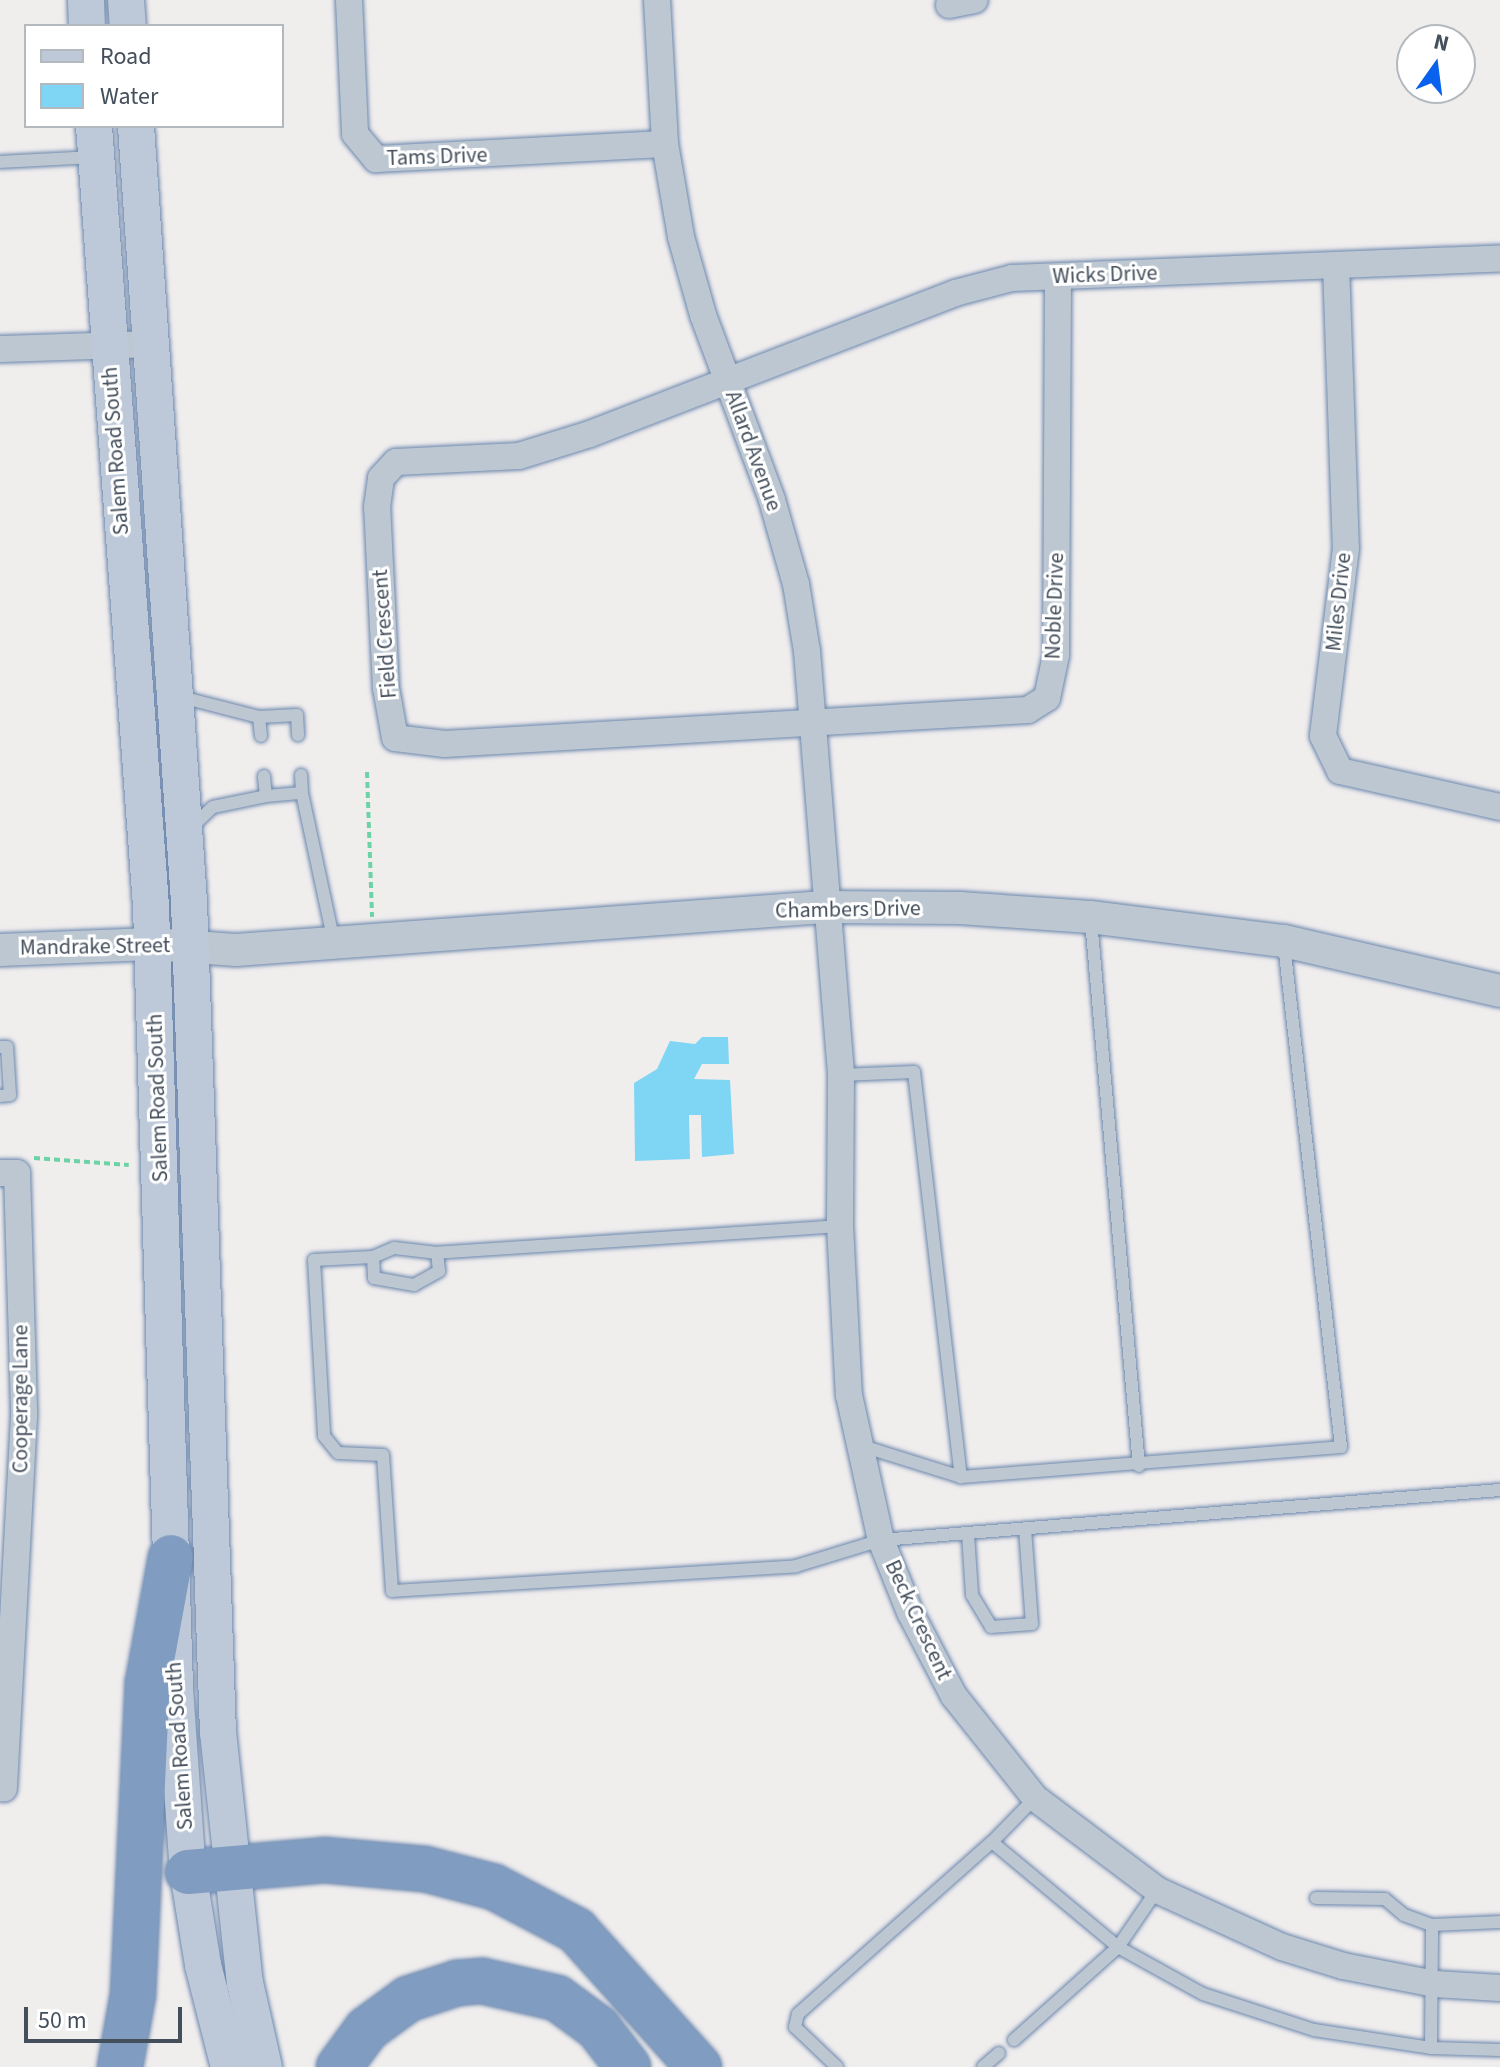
<!DOCTYPE html>
<style>
body{margin:0}
#map{position:relative;width:1500px;height:2067px;overflow:hidden;background:#f0eded;font-family:"Source Sans 3",sans-serif}
div>[style]{position:absolute}
.water>*{inset:0;background:#7fd6f4}
.path>*{height:4px;margin-top:-2px;transform-origin:0;background:repeating-linear-gradient(90deg,#6bd3a5 0 6px,transparent 0 10px)}
.roads{filter:drop-shadow(0 0 2px #6b87ad) drop-shadow(0 0 2px #6b87ad)}
.service>*{height:12px;margin:-6px;padding:0 6px;transform-origin:6px;border-radius:6px;background:#bcc7d1}
.minor>*{height:26px;margin:-13px;padding:0 13px;transform-origin:13px;border-radius:13px;background:#bcc7d1}
.tertiary>*{height:32px;margin:-16px;padding:0 16px;transform-origin:16px;border-radius:16px;background:#bcc7d1}
.secondary>*{height:36px;margin:-18px;padding:0 18px;transform-origin:18px;border-radius:18px;background:#bdc9d8}
.motorway>*{height:44px;margin:-22px;padding:0 22px;transform-origin:22px;border-radius:22px;background:#809cc1}
span{translate:-50% -50%;white-space:nowrap;text-align:center;line-height:1.15;-webkit-text-stroke:6px #fff;paint-order:stroke}
.street-label{font-size:22px;color:#444f5c}
.legend{position:absolute;left:24px;top:24px;width:260px;height:104px;box-sizing:border-box;background:#fff;border:2px solid #b4b9be;margin:0;padding:10px 14px;list-style:none;font-size:24px;color:#444f5c}
.legend li{display:flex;align-items:center;gap:16px;height:40px}
.legend b{width:40px;border:2px solid #b4b9be}
.north{position:absolute;left:1396px;top:24px;width:80px;height:80px;box-sizing:border-box;background:#fff;border:2px solid #b4b9be;border-radius:50%;rotate:14deg;font-size:22px;font-weight:700;line-height:32px;text-align:center;color:#444f5c}
.north::after{content:'';display:block;margin:auto;width:28px;height:36px;background:#0862ee;clip-path:polygon(50% 0,100% 100%,50% 72%,0 100%)}
.scale{position:absolute;left:24px;top:2007px;width:158px;height:36px;box-sizing:border-box;border:4px solid #444f5c;border-top:0;padding-left:10px;font-size:24px;line-height:28px;white-space:nowrap;color:#444f5c;-webkit-text-stroke:6px #fff;paint-order:stroke}
</style>
<div id="map">
<div class="water">
<div style="clip-path:polygon(702px 1037px,728px 1037px,729px 1064px,702px 1064px,694px 1079px,730px 1080px,734px 1154px,702px 1157px,701px 1115px,689px 1115px,690px 1159px,635px 1161px,634px 1083px,657px 1069px,670px 1041px,695px 1044px)"></div>
</div>
<div class="path">
<div style="left:367px;top:772px;width:145px;rotate:88deg"></div>
<div style="left:34px;top:1158px;width:95px;rotate:4.2deg"></div>
</div>
<div class="roads">
<div class="service">
<div style="left:0;top:162px;width:93px;rotate:-3.1deg"></div>
<div style="left:181px;top:697px;width:81px;rotate:14.4deg"></div>
<div style="left:259px;top:717px;width:19px;rotate:84deg"></div>
<div style="left:259px;top:717px;width:38px;rotate:-3deg"></div>
<div style="left:297px;top:715px;width:20px;rotate:87deg"></div>
<div style="left:302px;top:793px;width:152px;rotate:77.9deg"></div>
<div style="left:266px;top:796px;width:36px;rotate:-5deg"></div>
<div style="left:302px;top:793px;width:18px;rotate:-93deg"></div>
<div style="left:191px;top:828px;width:30px;rotate:-44deg"></div>
<div style="left:213px;top:807px;width:54px;rotate:-11.7deg"></div>
<div style="left:266px;top:796px;width:20px;rotate:-96deg"></div>
<div style="left:1091px;top:920px;width:548px;rotate:84.98deg"></div>
<div style="left:0;top:1047px;width:7px"></div>
<div style="left:7px;top:1047px;width:48px;rotate:86.4deg"></div>
<div style="left:10px;top:1095px;width:10px;rotate:174deg"></div>
<div style="left:841px;top:1075px;width:73px;rotate:-2.4deg"></div>
<div style="left:914px;top:1072px;width:408px;rotate:83.4deg"></div>
<div style="left:961px;top:1477px;width:381px;rotate:-4.5deg"></div>
<div style="left:1341px;top:1447px;width:506px;rotate:-96.47deg"></div>
<div style="left:840px;top:1226px;width:404px;rotate:176.2deg"></div>
<div style="left:437px;top:1253px;width:43px;rotate:-173.4deg"></div>
<div style="left:394px;top:1248px;width:23px;rotate:157deg"></div>
<div style="left:373px;top:1257px;width:59px;rotate:177.1deg"></div>
<div style="left:314px;top:1260px;width:176px;rotate:86.7deg"></div>
<div style="left:324px;top:1436px;width:22px;rotate:51deg"></div>
<div style="left:338px;top:1453px;width:45px;rotate:2.5deg"></div>
<div style="left:383px;top:1455px;width:136px;rotate:86.2deg"></div>
<div style="left:392px;top:1591px;width:405px;rotate:-3.5deg"></div>
<div style="left:796px;top:1566px;width:89px;rotate:-17deg"></div>
<div style="left:881px;top:1540px;width:621px;rotate:-4.62deg"></div>
<div style="left:373px;top:1257px;width:21px;rotate:87deg"></div>
<div style="left:374px;top:1278px;width:41px;rotate:9.9deg"></div>
<div style="left:414px;top:1285px;width:29px;rotate:-29deg"></div>
<div style="left:439px;top:1271px;width:18px;rotate:-96deg"></div>
<div style="left:859px;top:1445px;width:107px;rotate:17.4deg"></div>
<div style="left:968px;top:1534px;width:61px;rotate:86.2deg"></div>
<div style="left:972px;top:1595px;width:37px;rotate:59deg"></div>
<div style="left:991px;top:1627px;width:41px;rotate:-4.2deg"></div>
<div style="left:1032px;top:1624px;width:95px;rotate:-94.2deg"></div>
<div style="left:1035px;top:1798px;width:62px;rotate:134.3deg"></div>
<div style="left:992px;top:1842px;width:164px;rotate:39.8deg"></div>
<div style="left:1118px;top:1947px;width:69px;rotate:-55.6deg"></div>
<div style="left:1316px;top:1898px;width:69px;rotate:0.8deg"></div>
<div style="left:1385px;top:1899px;width:25px;rotate:40deg"></div>
<div style="left:1404px;top:1915px;width:30px;rotate:20deg"></div>
<div style="left:1014px;top:2040px;width:140px;rotate:-41.8deg"></div>
<div style="left:1118px;top:1947px;width:97px;rotate:28.9deg"></div>
<div style="left:1203px;top:1994px;width:117px;rotate:18deg"></div>
<div style="left:1314px;top:2030px;width:118px;rotate:8.7deg"></div>
<div style="left:1431px;top:2048px;width:123px;rotate:-89.5deg"></div>
<div style="left:1432px;top:1925px;width:68px;rotate:-2.5deg"></div>
<div style="left:1431px;top:2048px;width:69px;rotate:1.7deg"></div>
<div style="left:837px;top:2067px;width:58px;rotate:-136.4deg"></div>
<div style="left:795px;top:2027px;width:13px;rotate:-77deg"></div>
<div style="left:798px;top:2014px;width:259px;rotate:-41.6deg"></div>
<div style="left:983px;top:2067px;width:21px;rotate:-41deg"></div>
</div>
<div class="minor">
<div style="left:349px;top:0;width:134px;rotate:87.4deg"></div>
<div style="left:355px;top:134px;width:33px;rotate:50deg"></div>
<div style="left:376px;top:159px;width:289px;rotate:-3deg"></div>
<div style="left:657px;top:0;width:144px;rotate:86.8deg"></div>
<div style="left:665px;top:144px;width:94px;rotate:80.2deg"></div>
<div style="left:681px;top:237px;width:81px;rotate:74.2deg"></div>
<div style="left:703px;top:315px;width:197px;rotate:69.5deg"></div>
<div style="left:772px;top:500px;width:87px;rotate:74.1deg"></div>
<div style="left:796px;top:584px;width:68px;rotate:80.7deg"></div>
<div style="left:807px;top:651px;width:425px;rotate:85.4deg"></div>
<div style="left:841px;top:1075px;width:151px;rotate:90.4deg"></div>
<div style="left:840px;top:1226px;width:169px;rotate:87deg"></div>
<div style="left:849px;top:1395px;width:148px;rotate:77.6deg"></div>
<div style="left:881px;top:1540px;width:78px;rotate:68.1deg"></div>
<div style="left:910px;top:1612px;width:95px;rotate:62.4deg"></div>
<div style="left:954px;top:1696px;width:130px;rotate:51.5deg"></div>
<div style="left:1035px;top:1798px;width:153px;rotate:37deg"></div>
<div style="left:1157px;top:1890px;width:137px;rotate:24.5deg"></div>
<div style="left:1282px;top:1947px;width:64px;rotate:17.3deg"></div>
<div style="left:1343px;top:1966px;width:94px;rotate:11.1deg"></div>
<div style="left:1435px;top:1984px;width:65px;rotate:3.5deg"></div>
<div style="left:949px;top:5px;width:26px;rotate:-11deg"></div>
<div style="left:1336px;top:265px;width:283px;rotate:88deg"></div>
<div style="left:1346px;top:548px;width:189px;rotate:97deg"></div>
<div style="left:1323px;top:736px;width:39px;rotate:64deg"></div>
<div style="left:1340px;top:771px;width:164px;rotate:12.7deg"></div>
<div style="left:1058px;top:277px;width:378px;rotate:90.3deg"></div>
<div style="left:1056px;top:655px;width:44px;rotate:101.8deg"></div>
<div style="left:1047px;top:698px;width:22px;rotate:148deg"></div>
<div style="left:1028px;top:710px;width:584px;rotate:176.66deg"></div>
<div style="left:445px;top:744px;width:50px;rotate:-173.2deg"></div>
<div style="left:395px;top:738px;width:51px;rotate:-100.2deg"></div>
<div style="left:386px;top:688px;width:181px;rotate:-92.8deg"></div>
<div style="left:377px;top:507px;width:29px;rotate:-82deg"></div>
<div style="left:381px;top:478px;width:22px;rotate:-47deg"></div>
<div style="left:396px;top:462px;width:123px;rotate:-2.8deg"></div>
<div style="left:519px;top:456px;width:74px;rotate:-17.2deg"></div>
<div style="left:590px;top:434px;width:391px;rotate:-21.1deg"></div>
<div style="left:955px;top:293px;width:59px;rotate:-14.7deg"></div>
<div style="left:1012px;top:278px;width:488px;rotate:-2.3deg"></div>
<div style="left:0;top:349px;width:148px;rotate:-1.9deg"></div>
<div style="left:0;top:1173px;width:17px"></div>
<div style="left:17px;top:1173px;width:243px;rotate:88.3deg"></div>
<div style="left:24px;top:1416px;width:373px;rotate:93.1deg"></div>
</div>
<div class="tertiary">
<div style="left:0;top:950px;width:151px;rotate:-2.3deg"></div>
<div style="left:151px;top:944px;width:85px;rotate:4deg"></div>
<div style="left:236px;top:950px;width:590px;rotate:-4.18deg"></div>
<div style="left:824px;top:907px;width:136px;rotate:0.4deg"></div>
<div style="left:960px;top:908px;width:130px;rotate:4deg"></div>
<div style="left:1090px;top:917px;width:195px;rotate:7.1deg"></div>
<div style="left:1284px;top:941px;width:222px;rotate:13deg"></div>
</div>
<div class="secondary">
<div style="left:86px;top:0;width:26px;rotate:88deg"></div>
<div style="left:126px;top:0;width:26px;rotate:86deg"></div>
<div style="left:94px;top:126px;width:782px;rotate:85.82deg"></div>
<div style="left:151px;top:906px;width:782px;rotate:88.24deg"></div>
<div style="left:175px;top:1688px;width:184px;rotate:86deg"></div>
<div style="left:188px;top:1872px;width:94px;rotate:80.8deg"></div>
<div style="left:203px;top:1965px;width:105px;rotate:75.7deg"></div>
<div style="left:136px;top:126px;width:778px;rotate:86.09deg"></div>
<div style="left:189px;top:902px;width:831px;rotate:88deg"></div>
<div style="left:218px;top:1732px;width:252px;rotate:83.9deg"></div>
<div style="left:245px;top:1983px;width:86px;rotate:77.3deg"></div>
</div>
<div class="motorway">
<div style="left:188px;top:1872px;width:137px;rotate:-5deg"></div>
<div style="left:324px;top:1860px;width:101px;rotate:5.1deg"></div>
<div style="left:425px;top:1869px;width:71px;rotate:14.6deg"></div>
<div style="left:494px;top:1887px;width:93px;rotate:27.7deg"></div>
<div style="left:576px;top:1930px;width:184px;rotate:48.1deg"></div>
<div style="left:120px;top:2067px;width:73px;rotate:-79.8deg"></div>
<div style="left:133px;top:1995px;width:313px;rotate:-87.3deg"></div>
<div style="left:148px;top:1682px;width:127px;rotate:-79.6deg"></div>
<div style="left:339px;top:2067px;width:47px;rotate:-53.6deg"></div>
<div style="left:367px;top:2029px;width:51px;rotate:-36.2deg"></div>
<div style="left:408px;top:1999px;width:52px;rotate:-18.1deg"></div>
<div style="left:457px;top:1983px;width:25px;rotate:-5deg"></div>
<div style="left:482px;top:1981px;width:77px;rotate:12.8deg"></div>
<div style="left:557px;top:1998px;width:51px;rotate:36.2deg"></div>
<div style="left:598px;top:2028px;width:49px;rotate:52.4deg"></div>
</div>
</div>
<div class="street-label">
<span style="left:437px;top:157px;rotate:-2deg">Tams Drive</span>
<span style="left:1105px;top:275px;rotate:-2deg">Wicks Drive</span>
<span style="left:116px;top:451px;rotate:-94deg">Salem Road South</span>
<span style="left:753px;top:451px;rotate:70deg">Allard Avenue</span>
<span style="left:1339px;top:602px;rotate:-84deg">Miles Drive</span>
<span style="left:1055px;top:606px;rotate:-88deg">Noble Drive</span>
<span style="left:385px;top:634px;rotate:-94deg">Field Crescent</span>
<span style="left:848px;top:910px;rotate:-1deg">Chambers Drive</span>
<span style="left:95px;top:947px;rotate:-1deg">Mandrake Street</span>
<span style="left:158px;top:1098px;rotate:-92deg">Salem Road South</span>
<span style="left:21px;top:1399px;rotate:-90deg">Cooperage Lane</span>
<span style="left:918px;top:1620px;rotate:65deg">Beck Crescent</span>
<span style="left:180px;top:1746px;rotate:-94deg">Salem Road South</span>
</div>
<ul class="legend">
<li><b style="height:10px;background:#bdc9d8"></b>Road</li>
<li><b style="height:22px;background:#7fd6f4"></b>Water</li>
</ul>
<div class="north">N</div>
<div class="scale">50 m</div>
</div>
